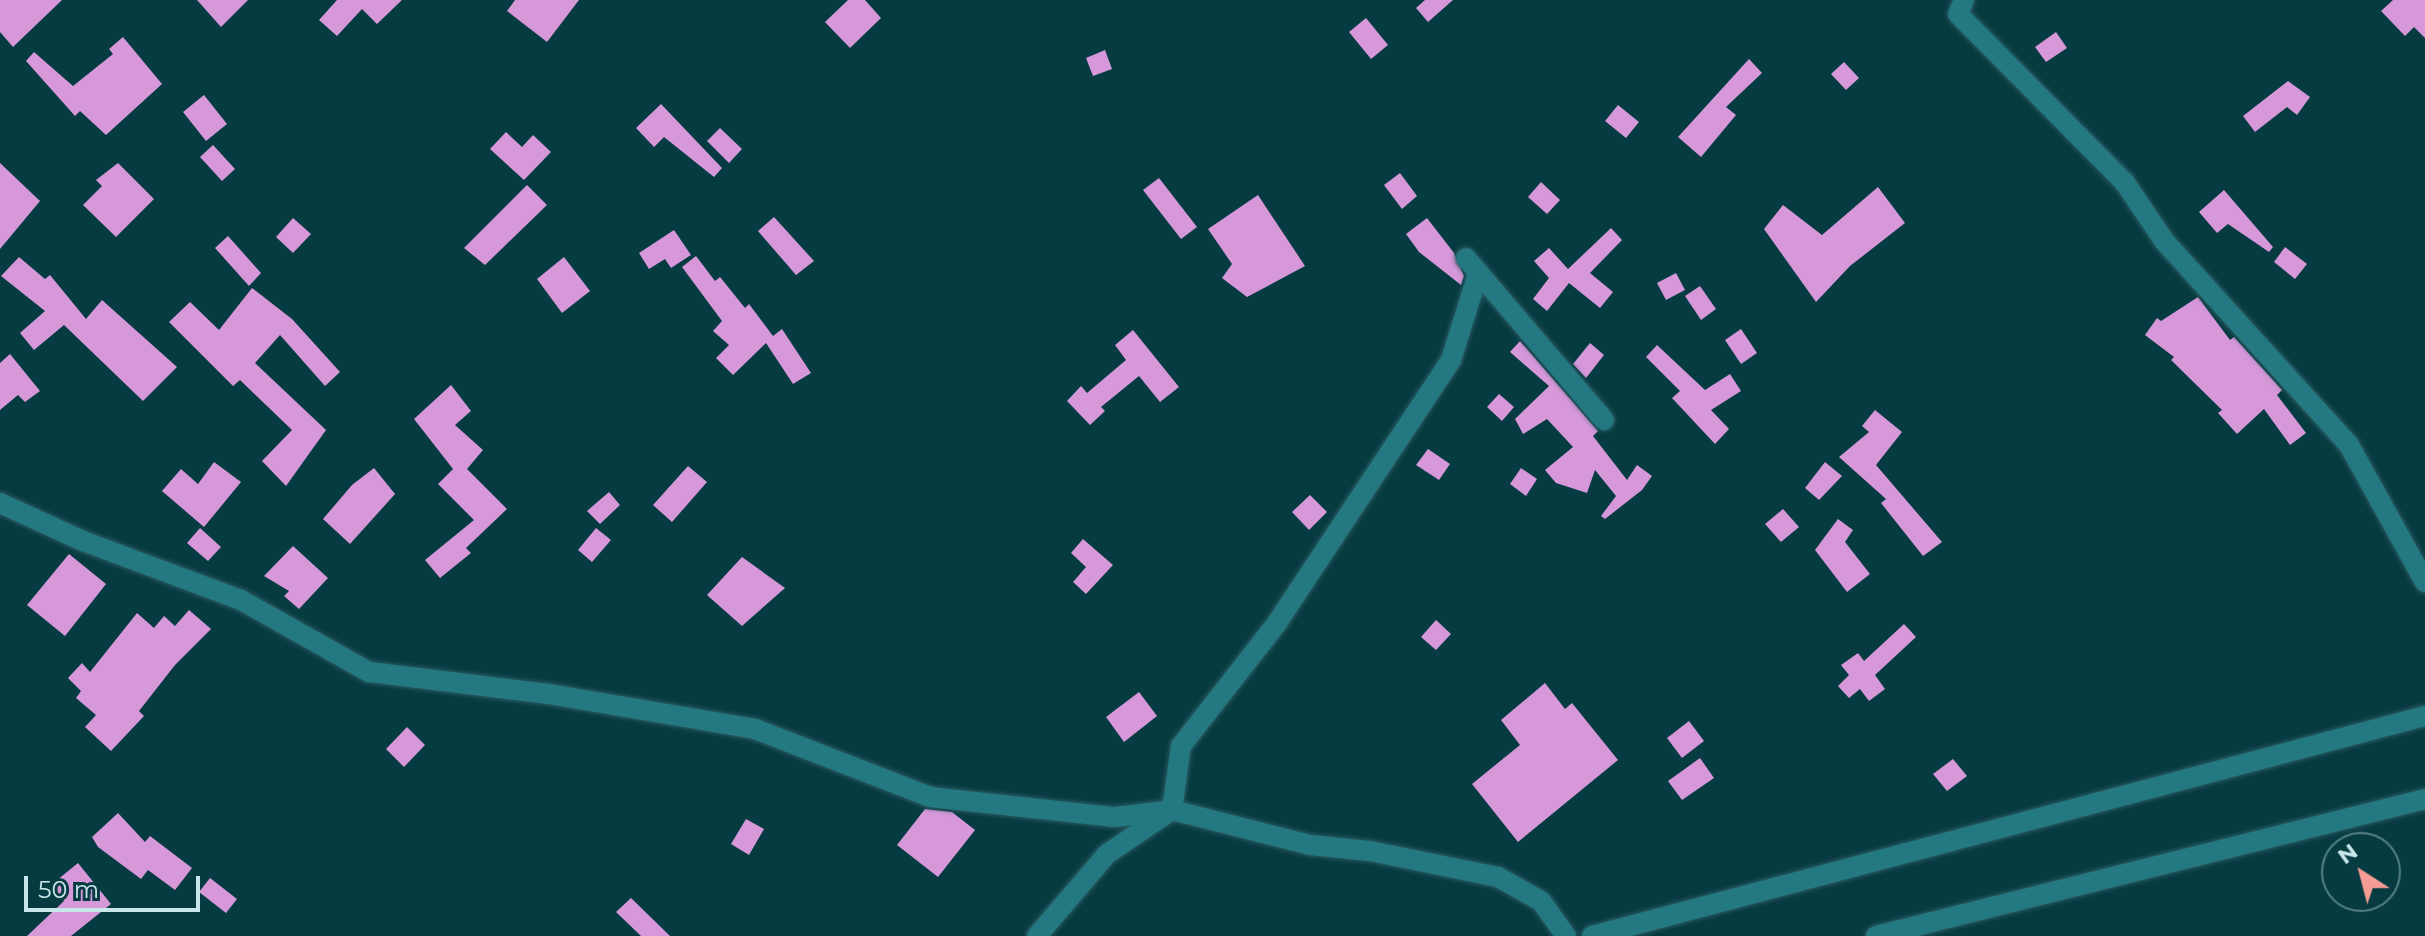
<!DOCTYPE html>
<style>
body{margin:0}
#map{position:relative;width:2425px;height:936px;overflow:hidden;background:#063b41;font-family:Montserrat,sans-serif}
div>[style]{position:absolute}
.building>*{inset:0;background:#d798da}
.roads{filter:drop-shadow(0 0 2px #295a60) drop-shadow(0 0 2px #295a60)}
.minor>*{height:20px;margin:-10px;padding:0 10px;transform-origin:10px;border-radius:10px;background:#247881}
span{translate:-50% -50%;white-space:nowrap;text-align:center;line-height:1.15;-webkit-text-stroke:8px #063b41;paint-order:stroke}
.north{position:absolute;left:2321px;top:832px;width:80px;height:80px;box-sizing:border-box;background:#063b41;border:2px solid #548085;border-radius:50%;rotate:324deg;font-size:22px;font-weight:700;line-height:32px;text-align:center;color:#c9e7eb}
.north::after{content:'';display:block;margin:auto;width:28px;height:36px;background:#f59c94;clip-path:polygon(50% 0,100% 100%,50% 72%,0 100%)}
.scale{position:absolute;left:24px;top:876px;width:176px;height:36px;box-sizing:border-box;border:4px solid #c9e7eb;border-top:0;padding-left:10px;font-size:24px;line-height:28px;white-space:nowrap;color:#c9e7eb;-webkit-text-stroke:6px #063b41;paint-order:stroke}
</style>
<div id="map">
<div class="building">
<div style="clip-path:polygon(0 0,62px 0,13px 47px,0 32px)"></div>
<div style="clip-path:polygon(197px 0,248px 0,221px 27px)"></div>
<div style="clip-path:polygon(337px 0,402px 0,377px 24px,362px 9px,337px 36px,319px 20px)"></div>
<div style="clip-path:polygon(515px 0,579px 0,547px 42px,507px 11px)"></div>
<div style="clip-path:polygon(848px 0,865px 0,881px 18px,850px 48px,825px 22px)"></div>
<div style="clip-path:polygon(1425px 0,1453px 0,1428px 22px,1416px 8px)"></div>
<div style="clip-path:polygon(2393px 0,2425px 0,2425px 38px,2414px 27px,2405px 36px,2381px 11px)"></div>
<div style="clip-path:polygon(1366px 18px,1388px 45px,1371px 59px,1349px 32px)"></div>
<div style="clip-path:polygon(2056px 32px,2067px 48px,2046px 62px,2035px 47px)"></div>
<div style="clip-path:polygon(123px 37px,162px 84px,106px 135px,80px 111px,75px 116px,26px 61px,34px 52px,73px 86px,113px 54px,109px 49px)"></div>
<div style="clip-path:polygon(1105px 50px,1112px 69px,1093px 76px,1086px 58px)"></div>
<div style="clip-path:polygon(1749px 59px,1762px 73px,1726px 107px,1736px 115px,1701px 157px,1678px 137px)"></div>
<div style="clip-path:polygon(1844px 62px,1859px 78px,1846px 90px,1831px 74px)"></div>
<div style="clip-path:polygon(2288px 81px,2310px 97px,2297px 115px,2287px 107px,2255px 132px,2243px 116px)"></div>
<div style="clip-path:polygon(204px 95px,227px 124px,206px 141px,183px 112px)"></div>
<div style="clip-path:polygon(661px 104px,722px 168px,714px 177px,664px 137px,654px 147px,636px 128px)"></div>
<div style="clip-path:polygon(1618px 105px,1639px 122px,1626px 138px,1605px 121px)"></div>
<div style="clip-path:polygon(720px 128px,742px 149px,729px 163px,707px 141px)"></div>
<div style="clip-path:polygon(506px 132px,522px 147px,533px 135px,551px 152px,524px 180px,490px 149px)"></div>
<div style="clip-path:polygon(213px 145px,235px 169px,222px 181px,200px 157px)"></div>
<div style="clip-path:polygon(0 163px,40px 201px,0 249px)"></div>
<div style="clip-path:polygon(118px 163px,154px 199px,116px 237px,83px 205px,102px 186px,96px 180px)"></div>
<div style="clip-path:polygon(1400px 173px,1417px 196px,1402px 209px,1384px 185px)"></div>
<div style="clip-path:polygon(1159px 178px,1197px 227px,1181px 239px,1143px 190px)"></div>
<div style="clip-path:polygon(1541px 182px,1560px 200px,1547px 214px,1528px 197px)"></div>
<div style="clip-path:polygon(527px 185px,547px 205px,485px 265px,464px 248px)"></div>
<div style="clip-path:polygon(1878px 187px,1905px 223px,1850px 266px,1816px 302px,1764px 229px,1783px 205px,1822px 235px)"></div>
<div style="clip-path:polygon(2224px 190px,2273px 247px,2269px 252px,2228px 224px,2217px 233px,2199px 212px)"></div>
<div style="clip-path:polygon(1258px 195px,1305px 266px,1247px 297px,1222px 278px,1232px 264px,1208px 229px)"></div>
<div style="clip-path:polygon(774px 217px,814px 261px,796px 275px,758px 231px)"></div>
<div style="clip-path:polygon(293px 218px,311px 234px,293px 253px,276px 237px)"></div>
<div style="clip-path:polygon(1427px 218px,1454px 253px,1464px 276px,1461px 285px,1419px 252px,1406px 234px)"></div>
<div style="clip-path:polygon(1611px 228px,1622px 240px,1590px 273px,1613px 292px,1600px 308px,1569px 283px,1547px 311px,1533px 299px,1549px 278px,1534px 261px,1549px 248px,1568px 269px)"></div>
<div style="clip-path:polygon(674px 230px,691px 255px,671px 268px,665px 259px,649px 269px,639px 253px)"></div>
<div style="clip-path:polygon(228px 236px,261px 273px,249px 286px,215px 248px)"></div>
<div style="clip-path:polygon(2285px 247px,2307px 264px,2295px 279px,2274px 262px)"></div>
<div style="clip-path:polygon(696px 256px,715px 281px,720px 277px,745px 308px,749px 304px,773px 336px,782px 329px,811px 373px,793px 384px,766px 343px,733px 375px,716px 358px,729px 345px,713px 331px,722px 321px,682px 267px)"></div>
<div style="clip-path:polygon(19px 257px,45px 279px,50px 275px,86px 319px,102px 300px,177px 367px,143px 401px,64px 325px,34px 350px,20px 333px,45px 311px,1px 276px)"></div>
<div style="clip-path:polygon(564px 257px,590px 291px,562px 313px,537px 279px)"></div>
<div style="clip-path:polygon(1676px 273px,1685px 290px,1666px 300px,1657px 283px)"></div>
<div style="clip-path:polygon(1700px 286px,1716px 309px,1701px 320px,1685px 296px)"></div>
<div style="clip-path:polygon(252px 288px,292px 319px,340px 372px,325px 386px,280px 335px,255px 363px,326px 430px,286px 486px,262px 461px,292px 430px,240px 380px,233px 386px,169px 322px,190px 302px,219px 330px)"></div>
<div style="clip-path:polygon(2198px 297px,2230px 340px,2234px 337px,2282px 390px,2277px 395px,2306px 433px,2290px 445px,2264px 409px,2237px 434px,2218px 413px,2222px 410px,2171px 360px,2174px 357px,2145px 335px,2157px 318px,2161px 321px)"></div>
<div style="clip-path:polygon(1741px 329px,1757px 353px,1741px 364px,1725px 340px)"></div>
<div style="clip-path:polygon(1133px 330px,1179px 387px,1160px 402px,1139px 376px,1101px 407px,1105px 411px,1090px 425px,1067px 401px,1081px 386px,1087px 393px,1126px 360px,1115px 345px)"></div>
<div style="clip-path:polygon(1520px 341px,1598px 431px,1593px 436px,1627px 480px,1637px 465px,1652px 476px,1642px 490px,1605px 519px,1601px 516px,1616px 496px,1595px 470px,1587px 493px,1556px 483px,1545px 470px,1573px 447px,1547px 419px,1523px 434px,1515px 419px,1549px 386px,1510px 352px)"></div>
<div style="clip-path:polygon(1590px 343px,1604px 355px,1586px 378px,1573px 364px)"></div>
<div style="clip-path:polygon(1657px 345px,1705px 390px,1730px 374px,1741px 391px,1711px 410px,1729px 429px,1715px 444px,1672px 398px,1680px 391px,1646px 357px)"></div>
<div style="clip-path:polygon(10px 354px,40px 391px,25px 402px,18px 395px,0 410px,0 363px)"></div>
<div style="clip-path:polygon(451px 385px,471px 411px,455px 425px,483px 450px,467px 469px,507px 509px,466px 548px,471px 553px,440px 578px,425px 560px,474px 520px,438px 484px,453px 469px,414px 419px)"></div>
<div style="clip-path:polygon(1499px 394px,1514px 407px,1502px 421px,1487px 407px)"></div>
<div style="clip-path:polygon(1875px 410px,1902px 432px,1876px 465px,1942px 542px,1923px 556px,1881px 503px,1886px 499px,1839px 457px,1869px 432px,1862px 426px)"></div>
<div style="clip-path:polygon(1428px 449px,1450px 464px,1439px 480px,1416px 465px)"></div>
<div style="clip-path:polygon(214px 462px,241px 482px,204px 527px,162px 491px,181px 469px,198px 484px)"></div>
<div style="clip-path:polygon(1825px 462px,1842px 476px,1819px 500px,1805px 488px)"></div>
<div style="clip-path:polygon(688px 466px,707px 482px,672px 522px,653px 505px)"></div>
<div style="clip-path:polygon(374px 468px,395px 494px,350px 544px,323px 519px,352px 485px)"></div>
<div style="clip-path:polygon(1521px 468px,1537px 479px,1526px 496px,1510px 484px)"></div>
<div style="clip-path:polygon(609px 492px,620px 505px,600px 524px,587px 511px)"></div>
<div style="clip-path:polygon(1310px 495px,1327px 512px,1309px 530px,1292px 512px)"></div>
<div style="clip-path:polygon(1783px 509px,1799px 527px,1781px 542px,1765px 524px)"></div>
<div style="clip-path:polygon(1838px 519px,1853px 530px,1845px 542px,1870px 574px,1847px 592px,1815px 550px)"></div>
<div style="clip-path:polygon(200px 528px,221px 547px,208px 561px,187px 543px)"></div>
<div style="clip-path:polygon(596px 528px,611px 540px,592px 562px,578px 550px)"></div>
<div style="clip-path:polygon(1083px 539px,1113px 565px,1086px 594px,1073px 582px,1086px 567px,1071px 553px)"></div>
<div style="clip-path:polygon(293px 546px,328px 578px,299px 609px,284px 596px,289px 591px,264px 576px)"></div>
<div style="clip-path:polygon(69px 554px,106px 584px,65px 636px,27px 605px)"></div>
<div style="clip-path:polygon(742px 557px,785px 588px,742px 626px,707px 595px)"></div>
<div style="clip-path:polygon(189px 610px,211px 629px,175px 665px,139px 711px,144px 716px,111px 751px,85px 727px,96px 715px,76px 698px,81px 691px,68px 678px,82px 663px,90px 672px,137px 613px,154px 628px,164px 616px,175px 626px)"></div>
<div style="clip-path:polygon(1436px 620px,1451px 634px,1436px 650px,1421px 637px)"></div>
<div style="clip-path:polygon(1904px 624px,1916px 637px,1875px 675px,1885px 689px,1869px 701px,1860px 689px,1849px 698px,1838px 686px,1849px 675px,1841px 665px,1858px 653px,1864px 661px)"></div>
<div style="clip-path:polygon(1545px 683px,1565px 709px,1572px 703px,1618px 760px,1518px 842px,1472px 784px,1520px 745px,1501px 720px)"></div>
<div style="clip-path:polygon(1139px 692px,1157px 716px,1124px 742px,1106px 717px)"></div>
<div style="clip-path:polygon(1689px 721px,1704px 741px,1682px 758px,1667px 738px)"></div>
<div style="clip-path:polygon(407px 727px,425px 745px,404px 767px,386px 749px)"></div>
<div style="clip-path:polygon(1700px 758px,1714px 778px,1682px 800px,1668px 781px)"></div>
<div style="clip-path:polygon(1953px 759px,1967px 776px,1947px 791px,1933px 774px)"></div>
<div style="clip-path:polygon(925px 809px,952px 812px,975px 830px,938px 877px,897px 845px)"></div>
<div style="clip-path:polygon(118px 813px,145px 842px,150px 836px,192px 868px,175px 890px,148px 870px,141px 879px,98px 847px,92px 837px)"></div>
<div style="clip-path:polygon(746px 819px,764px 829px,749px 855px,731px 844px)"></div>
<div style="clip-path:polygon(78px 863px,111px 904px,71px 936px,27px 936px,64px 901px,51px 885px)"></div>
<div style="clip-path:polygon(210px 878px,237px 899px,226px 913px,199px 892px)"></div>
<div style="clip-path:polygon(631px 898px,670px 936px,641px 936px,616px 912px)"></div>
</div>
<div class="roads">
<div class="minor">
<div style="left:1964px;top:0;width:15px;rotate:113deg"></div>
<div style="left:1958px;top:14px;width:238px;rotate:45.3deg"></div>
<div style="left:2125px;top:183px;width:71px;rotate:55.9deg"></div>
<div style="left:2165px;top:242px;width:274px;rotate:47.8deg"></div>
<div style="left:2349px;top:445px;width:157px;rotate:61deg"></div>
<div style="left:1466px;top:258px;width:213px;rotate:49.6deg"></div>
<div style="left:0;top:503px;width:91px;rotate:24.6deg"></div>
<div style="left:83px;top:541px;width:169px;rotate:20.5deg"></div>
<div style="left:241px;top:600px;width:147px;rotate:29.4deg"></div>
<div style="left:369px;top:672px;width:181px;rotate:7deg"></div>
<div style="left:549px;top:694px;width:209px;rotate:9.6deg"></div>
<div style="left:755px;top:729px;width:188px;rotate:21.2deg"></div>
<div style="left:930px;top:797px;width:186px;rotate:6.2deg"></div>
<div style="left:1115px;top:817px;width:57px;rotate:-7deg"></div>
<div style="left:1172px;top:810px;width:142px;rotate:14.2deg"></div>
<div style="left:1310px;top:845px;width:60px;rotate:5.7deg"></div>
<div style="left:1370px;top:851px;width:131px;rotate:11.5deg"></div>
<div style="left:1498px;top:877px;width:49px;rotate:29.2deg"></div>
<div style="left:1541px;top:901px;width:43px;rotate:54.5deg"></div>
<div style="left:1037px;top:936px;width:108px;rotate:-49.5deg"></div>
<div style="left:1107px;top:854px;width:78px;rotate:-34.1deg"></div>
<div style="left:1172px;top:810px;width:65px;rotate:-82deg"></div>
<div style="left:1181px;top:746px;width:156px;rotate:-52deg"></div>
<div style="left:1277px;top:623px;width:315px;rotate:-56.5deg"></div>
<div style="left:1451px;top:360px;width:90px;rotate:-72.6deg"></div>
<div style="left:1592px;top:936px;width:862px;rotate:-14.79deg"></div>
<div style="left:1876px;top:936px;width:566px;rotate:-14.01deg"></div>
</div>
</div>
<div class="north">N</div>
<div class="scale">50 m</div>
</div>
